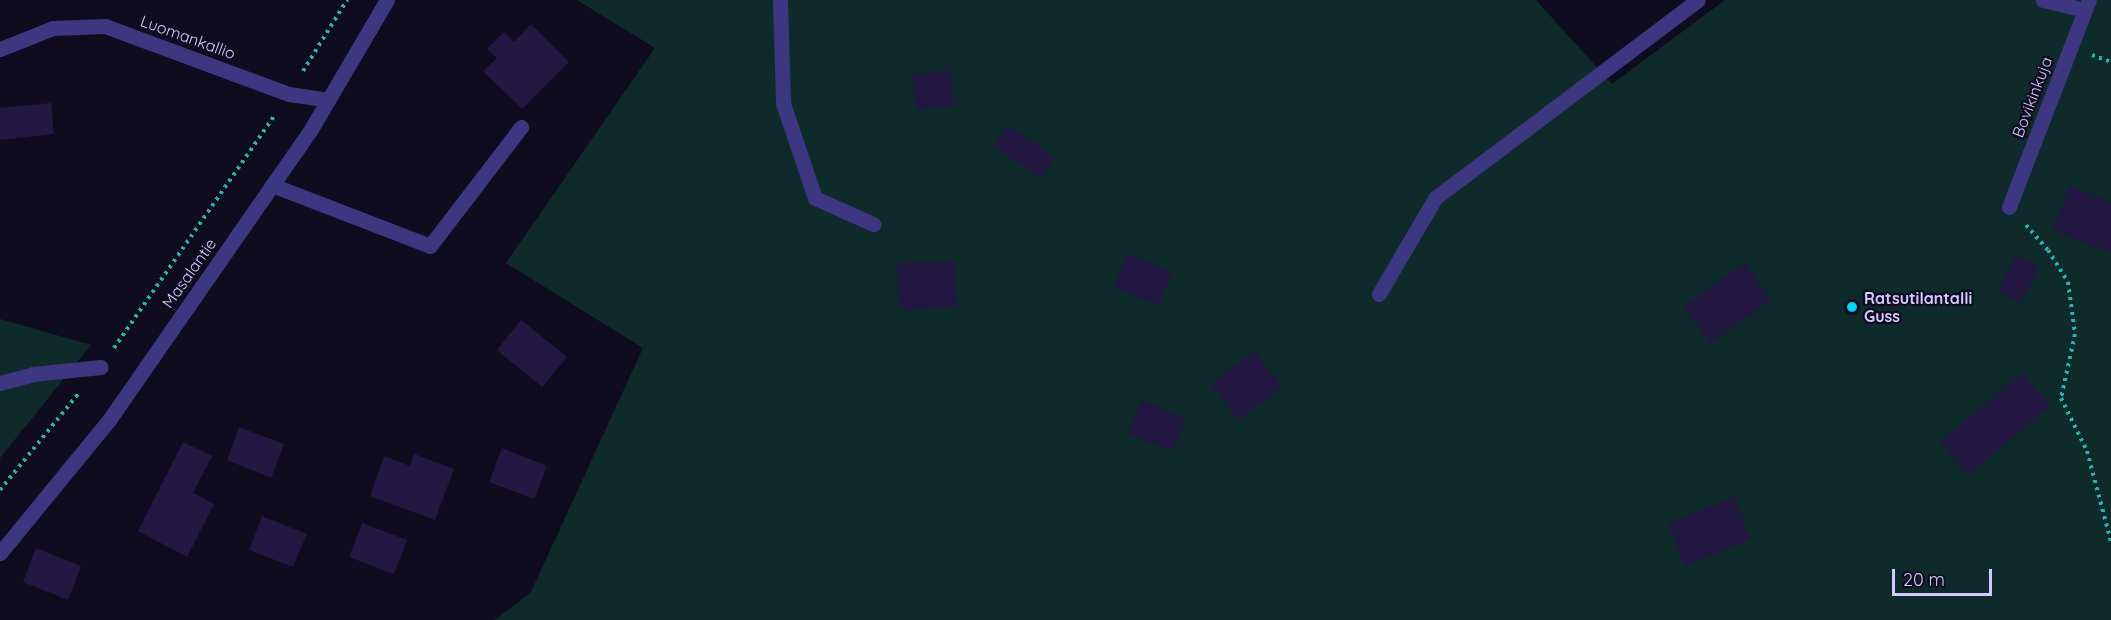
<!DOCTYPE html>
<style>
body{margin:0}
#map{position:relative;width:2111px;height:620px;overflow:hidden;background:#100c20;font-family:Quicksand,sans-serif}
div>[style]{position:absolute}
.green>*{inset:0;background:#0f2a2a}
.building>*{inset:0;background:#221841}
.path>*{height:4px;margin-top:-2px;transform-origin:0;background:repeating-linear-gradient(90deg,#2cb2ae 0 3px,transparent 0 7.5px)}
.service>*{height:15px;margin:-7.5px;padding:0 7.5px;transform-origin:7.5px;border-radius:7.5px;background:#3c3780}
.minor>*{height:15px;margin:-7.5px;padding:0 7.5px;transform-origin:7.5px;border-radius:7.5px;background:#3c3780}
.tertiary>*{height:15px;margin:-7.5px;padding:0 7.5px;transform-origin:7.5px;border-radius:7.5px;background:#3c3780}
.dots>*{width:16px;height:16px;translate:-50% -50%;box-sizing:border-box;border:3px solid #100c20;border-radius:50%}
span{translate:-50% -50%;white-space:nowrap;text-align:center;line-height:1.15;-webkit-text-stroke:4.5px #100c20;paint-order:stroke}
.street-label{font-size:16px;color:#d3cbff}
.poi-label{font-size:16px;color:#d3cbff;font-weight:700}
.left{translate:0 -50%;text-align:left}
.scale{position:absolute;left:1892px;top:569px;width:100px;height:27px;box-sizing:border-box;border:3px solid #d3cbff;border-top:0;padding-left:8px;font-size:18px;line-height:21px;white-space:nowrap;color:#d3cbff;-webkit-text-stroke:4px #100c20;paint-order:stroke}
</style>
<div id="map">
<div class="green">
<div style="clip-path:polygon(577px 0,1536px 0,1612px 84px,1725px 0,2111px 0,2111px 620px,495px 620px,531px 592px,643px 348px,506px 263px,655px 48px)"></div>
<div style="clip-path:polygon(0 319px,91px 345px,0 458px)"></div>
</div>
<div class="building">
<div style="clip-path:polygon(531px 24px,569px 62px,522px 109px,483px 71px,497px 58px,487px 49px,504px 32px,514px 42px)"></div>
<div style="clip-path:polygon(950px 70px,954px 106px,916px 110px,912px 75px)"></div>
<div style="clip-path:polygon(51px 103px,54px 134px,0 140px,0 108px)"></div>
<div style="clip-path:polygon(1008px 125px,1055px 158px,1041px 178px,993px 146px)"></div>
<div style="clip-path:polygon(2070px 186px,2111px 202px,2111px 253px,2052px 230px)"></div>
<div style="clip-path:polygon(1127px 254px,1172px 271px,1159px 305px,1114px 288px)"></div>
<div style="clip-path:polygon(2017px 255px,2039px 267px,2021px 303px,1997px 291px)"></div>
<div style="clip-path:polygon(955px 261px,957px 307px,899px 310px,897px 263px)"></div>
<div style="clip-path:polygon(1745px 263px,1771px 300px,1710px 343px,1684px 306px)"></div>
<div style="clip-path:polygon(521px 320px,567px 357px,542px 387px,497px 350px)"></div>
<div style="clip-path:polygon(1254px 351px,1282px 387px,1239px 420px,1211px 384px)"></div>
<div style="clip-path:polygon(2022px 373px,2050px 406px,1968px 475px,1940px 442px)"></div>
<div style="clip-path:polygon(1141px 400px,1186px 418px,1173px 451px,1128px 434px)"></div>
<div style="clip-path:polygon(239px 427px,284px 444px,271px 478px,227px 460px)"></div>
<div style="clip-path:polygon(183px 442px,212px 456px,193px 493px,214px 504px,187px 557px,138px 531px)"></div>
<div style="clip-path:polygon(502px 448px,547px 466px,534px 499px,489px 482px)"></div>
<div style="clip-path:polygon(414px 454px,454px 469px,435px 520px,370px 496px,384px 456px,410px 466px)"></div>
<div style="clip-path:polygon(1734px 497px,1751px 539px,1685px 566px,1668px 523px)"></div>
<div style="clip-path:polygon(262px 516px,307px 534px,293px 567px,249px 550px)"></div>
<div style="clip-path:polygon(362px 523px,407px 540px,394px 574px,349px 557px)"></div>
<div style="clip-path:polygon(36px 548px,81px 566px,68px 600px,23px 582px)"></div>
</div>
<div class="path">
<div style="left:2092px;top:55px;width:20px;rotate:20deg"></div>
<div style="left:303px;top:71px;width:84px;rotate:-58.2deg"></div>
<div style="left:2026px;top:225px;width:33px;rotate:49deg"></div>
<div style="left:2048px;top:250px;width:38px;rotate:58deg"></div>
<div style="left:2068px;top:282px;width:52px;rotate:82.3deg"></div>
<div style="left:2075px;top:334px;width:66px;rotate:102.3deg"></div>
<div style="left:2061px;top:398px;width:59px;rotate:63.9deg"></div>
<div style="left:2087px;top:451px;width:94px;rotate:75.2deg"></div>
<div style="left:114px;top:348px;width:283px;rotate:-55.4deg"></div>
<div style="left:0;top:490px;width:124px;rotate:-50.9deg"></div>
</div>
<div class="service">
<div style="left:780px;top:0;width:103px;rotate:88.3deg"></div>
<div style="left:783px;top:103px;width:100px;rotate:71.4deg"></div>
<div style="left:815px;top:198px;width:64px;rotate:24.1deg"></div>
<div style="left:2043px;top:0;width:43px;rotate:13.4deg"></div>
<div style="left:272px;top:185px;width:169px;rotate:21.1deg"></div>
<div style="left:430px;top:246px;width:150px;rotate:-52.6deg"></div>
<div style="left:1379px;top:294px;width:111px;rotate:-59.7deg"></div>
<div style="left:1435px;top:198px;width:329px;rotate:-37deg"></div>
<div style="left:0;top:383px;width:34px;rotate:-15deg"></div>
<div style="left:33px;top:374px;width:68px;rotate:-5.9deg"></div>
</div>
<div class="minor">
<div style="left:0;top:49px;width:57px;rotate:-21.6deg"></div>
<div style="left:53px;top:28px;width:52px;rotate:-2.2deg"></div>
<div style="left:105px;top:26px;width:196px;rotate:20.3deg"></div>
<div style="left:289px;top:94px;width:40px;rotate:8.5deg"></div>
<div style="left:2009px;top:207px;width:222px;rotate:-68.9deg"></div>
</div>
<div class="tertiary">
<div style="left:0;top:553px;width:172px;rotate:-50.7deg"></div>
<div style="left:109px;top:420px;width:352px;rotate:-55.2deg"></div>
<div style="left:310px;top:131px;width:152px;rotate:-59.6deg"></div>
</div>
<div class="dots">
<div style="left:1852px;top:307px;background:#00d6f6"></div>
</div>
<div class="street-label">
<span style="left:188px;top:37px;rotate:20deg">Luomankallio</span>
<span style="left:2032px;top:97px;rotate:-69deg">Bovikinkuja</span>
<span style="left:189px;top:273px;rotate:-55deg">Masalantie</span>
</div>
<div class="poi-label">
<span class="left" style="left:1864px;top:307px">Ratsutilantalli<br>Guss</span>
</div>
<div class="scale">20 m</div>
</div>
